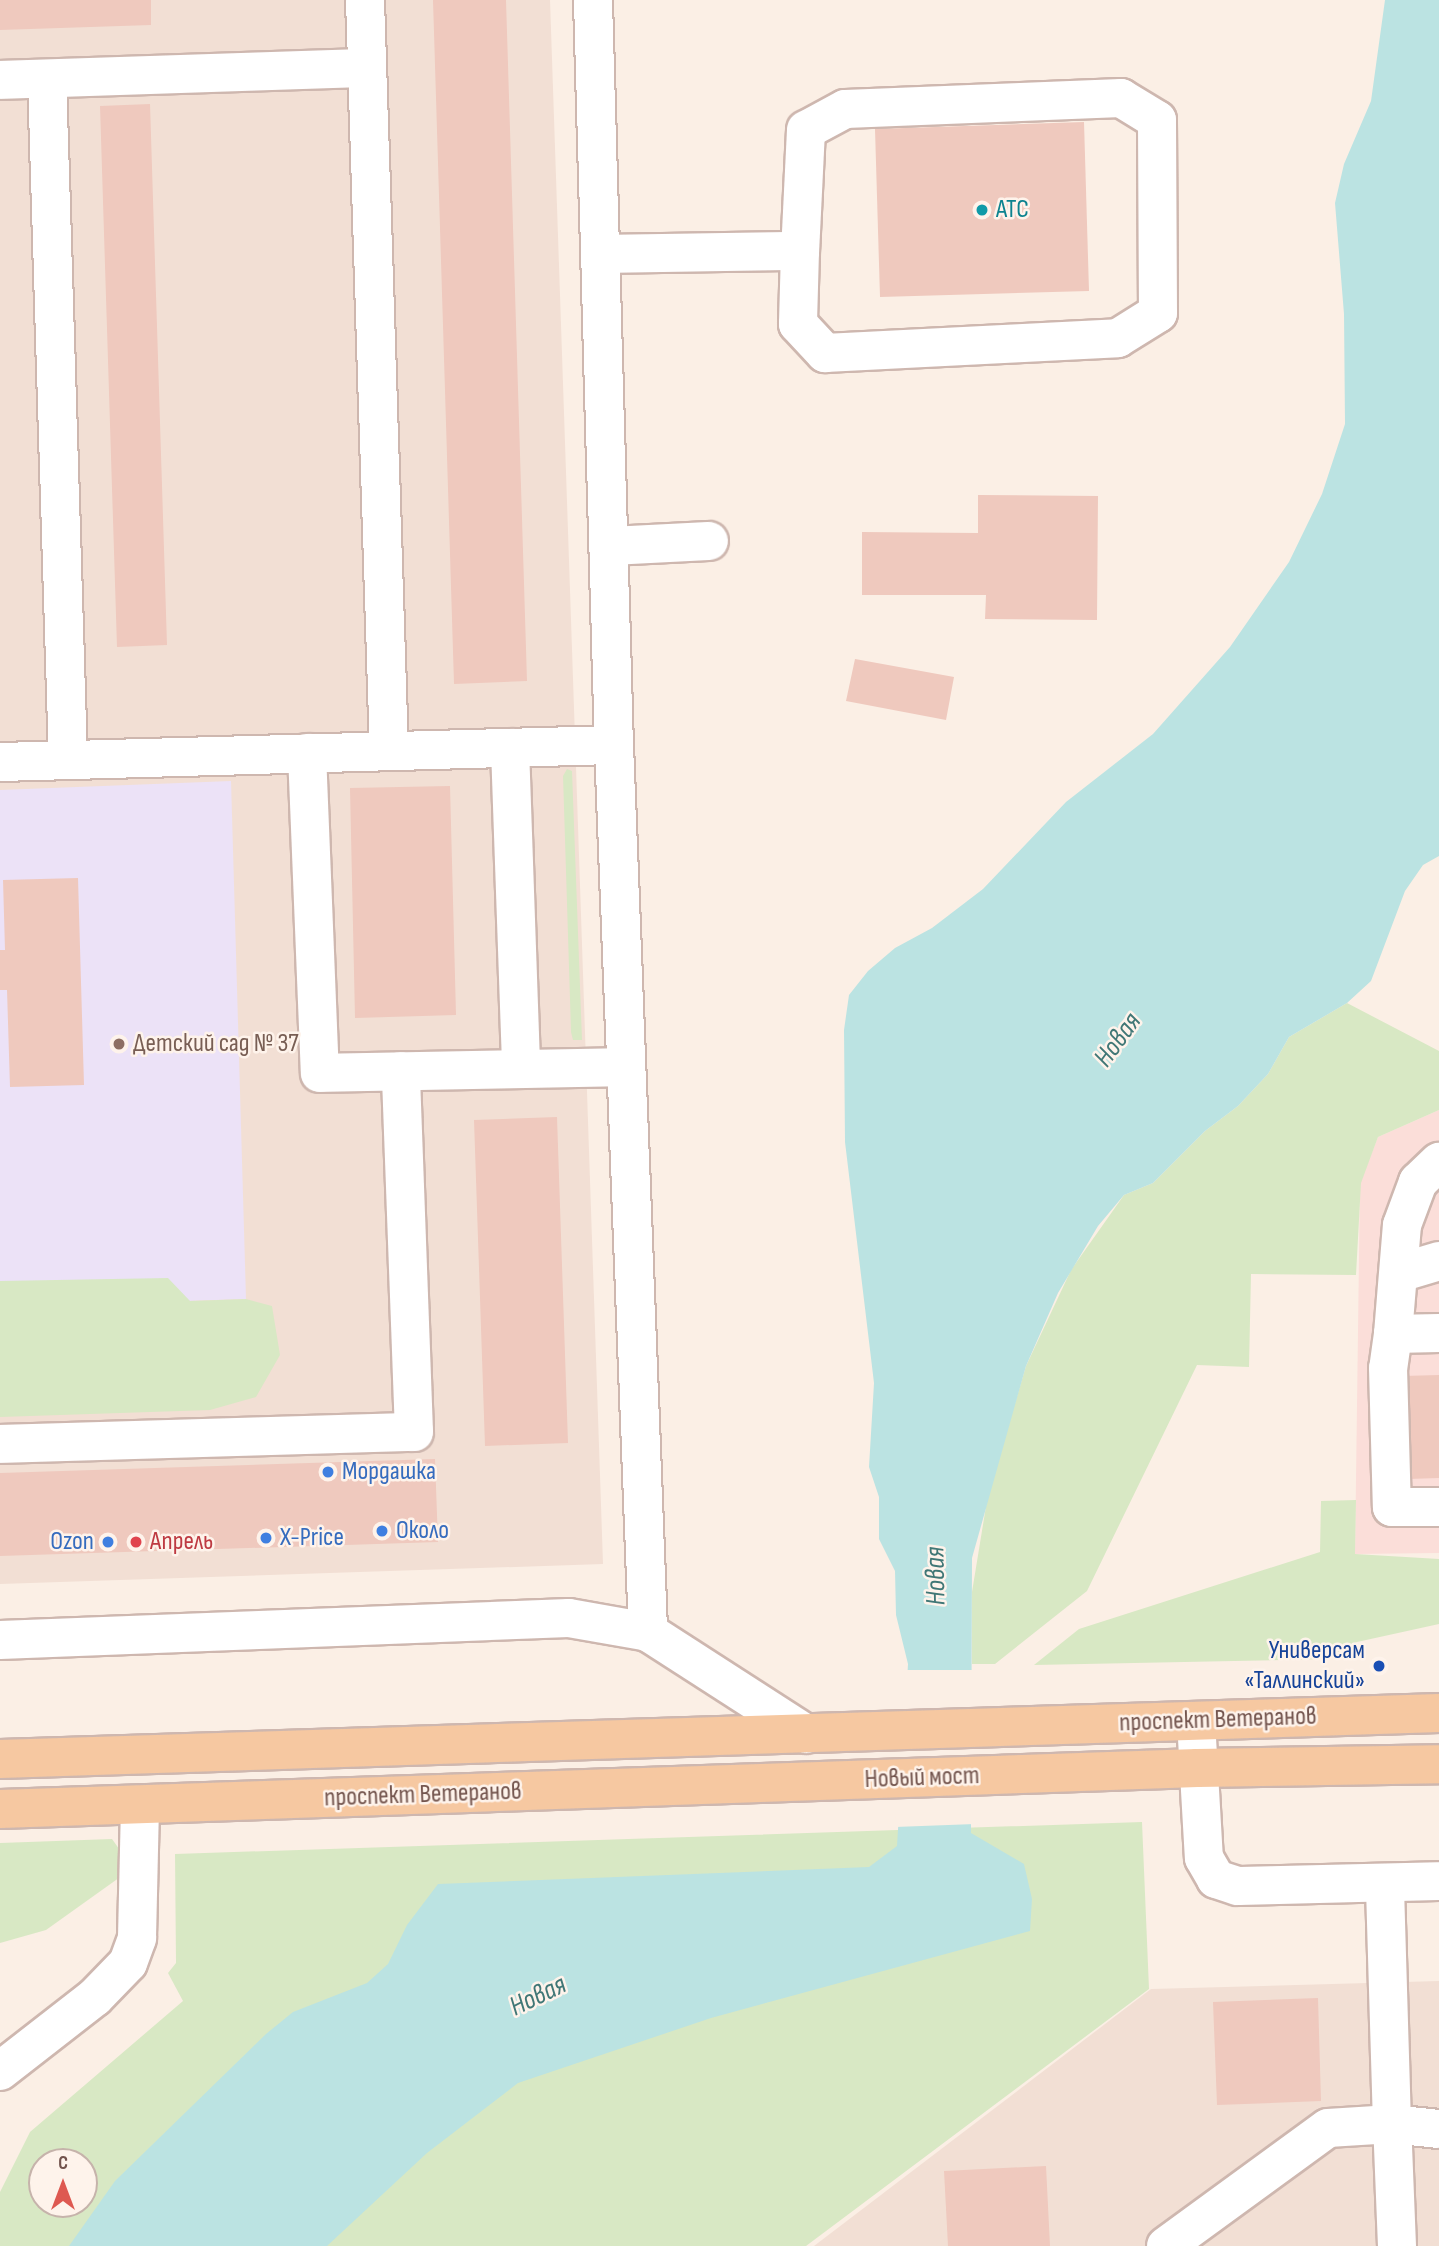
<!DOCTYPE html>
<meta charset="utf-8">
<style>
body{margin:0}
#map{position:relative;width:1439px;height:2246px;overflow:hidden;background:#fbefe5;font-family:"Sofia Sans Condensed",sans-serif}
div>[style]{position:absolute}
.residential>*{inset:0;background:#f2dfd4}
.commercial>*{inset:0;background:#fbded9}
.education>*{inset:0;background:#ece2f7}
.green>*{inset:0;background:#d8e8c4}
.water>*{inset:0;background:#bbe3e2}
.pier>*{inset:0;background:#fbefe5}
.building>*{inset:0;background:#efc9be}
.roads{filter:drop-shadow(2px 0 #ceb7af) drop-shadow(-2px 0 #ceb7af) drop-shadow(0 2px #ceb7af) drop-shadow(0 -2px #ceb7af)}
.minor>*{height:38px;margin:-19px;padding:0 19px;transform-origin:19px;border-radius:19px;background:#fff}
.major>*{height:38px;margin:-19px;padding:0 19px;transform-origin:19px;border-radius:19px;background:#f6c8a1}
.dots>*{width:19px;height:19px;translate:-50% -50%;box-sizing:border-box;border:4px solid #fef3eb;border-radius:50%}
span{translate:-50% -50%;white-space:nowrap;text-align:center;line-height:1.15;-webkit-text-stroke:5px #fef3eb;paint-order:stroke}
.culture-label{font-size:26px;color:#0d838f}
.left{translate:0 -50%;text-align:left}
.education-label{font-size:26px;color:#785e54}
.shop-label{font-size:26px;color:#366cbe}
.right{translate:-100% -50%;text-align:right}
.health-label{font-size:26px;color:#be3a42}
.transit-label{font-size:26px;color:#164399}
.street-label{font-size:26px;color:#72534c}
.water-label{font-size:28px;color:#407776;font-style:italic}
.north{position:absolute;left:28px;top:2148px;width:70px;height:70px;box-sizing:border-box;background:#fef3eb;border:2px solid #c6b3ab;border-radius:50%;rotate:0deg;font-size:19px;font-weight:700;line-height:28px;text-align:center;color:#72534c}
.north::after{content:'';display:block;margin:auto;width:24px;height:32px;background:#de5951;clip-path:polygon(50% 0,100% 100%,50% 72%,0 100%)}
</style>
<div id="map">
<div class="residential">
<i style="clip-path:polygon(0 0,550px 0,603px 1564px,0 1584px)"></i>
<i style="clip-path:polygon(1439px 1981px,1439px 2246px,814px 2246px,1151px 1989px)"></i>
</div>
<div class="commercial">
<i style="clip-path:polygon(1439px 1110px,1439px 1553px,1355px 1554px,1360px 1183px,1378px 1137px)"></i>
</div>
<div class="education">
<i style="clip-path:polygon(231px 781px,246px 1299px,0 1307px,0 790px)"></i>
</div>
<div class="green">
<i style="clip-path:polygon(567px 769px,572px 771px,582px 1040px,573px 1040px,571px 1032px,563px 776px)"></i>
<i style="clip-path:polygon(1347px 1003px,1439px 1051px,1439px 1110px,1378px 1137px,1361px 1183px,1356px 1275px,1251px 1274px,1249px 1367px,1197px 1365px,1087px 1591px,995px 1664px,972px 1664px,972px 1592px,988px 1494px,1026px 1366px,1071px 1270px,1124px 1195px,1153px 1183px,1205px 1131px,1238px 1106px,1268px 1074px,1289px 1037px)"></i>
<i style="clip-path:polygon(168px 1278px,190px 1301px,246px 1299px,272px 1306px,280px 1355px,256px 1397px,210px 1410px,0 1417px,0 1281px)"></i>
<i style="clip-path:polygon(1356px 1500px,1355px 1554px,1439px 1559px,1439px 1624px,1357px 1642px,1327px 1659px,1034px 1665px,1079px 1629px,1320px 1552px,1321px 1501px)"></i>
<i style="clip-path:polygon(evenodd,1142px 1822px,1149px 1989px,806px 2246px,0 2246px,0 2192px,30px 2132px,183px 2001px,168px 1973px,176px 1963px,175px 1854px,1142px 1822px,42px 2162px,84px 2162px,84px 2204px,42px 2204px,42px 2162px)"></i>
<i style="clip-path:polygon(112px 1839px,122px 1853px,123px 1875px,46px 1930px,0 1943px,0 1843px)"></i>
</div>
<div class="water">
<i style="clip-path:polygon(1385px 0,1439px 0,1439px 856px,1423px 865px,1405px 891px,1371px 981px,1347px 1003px,1289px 1037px,1268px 1074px,1238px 1106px,1205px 1131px,1153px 1183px,1124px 1195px,1098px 1226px,1058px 1293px,1026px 1366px,972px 1558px,971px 1833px,1024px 1864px,1032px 1899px,1030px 1931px,711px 2018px,518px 2083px,427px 2153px,327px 2246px,69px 2246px,115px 2181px,266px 2034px,293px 2012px,367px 1983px,388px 1964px,407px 1925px,438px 1884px,869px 1867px,897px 1846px,908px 1664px,896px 1615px,895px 1571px,879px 1539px,879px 1497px,869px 1467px,874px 1383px,845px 1142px,844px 1030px,849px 995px,868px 971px,895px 948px,932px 928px,983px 889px,1066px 802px,1153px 734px,1230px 647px,1289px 562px,1322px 494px,1345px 424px,1344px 314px,1335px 203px,1344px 164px,1371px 101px)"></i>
</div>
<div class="pier">
<i style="clip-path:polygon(905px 1670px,975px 1670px,975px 1824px,895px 1827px)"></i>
</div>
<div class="building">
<i style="clip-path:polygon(0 0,151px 0,151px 25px,0 30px)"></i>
<i style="clip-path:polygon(433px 0,506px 0,527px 681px,454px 684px)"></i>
<i style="clip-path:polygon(150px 104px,167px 645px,117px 647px,100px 106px)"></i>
<i style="clip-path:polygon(1084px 122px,1089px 291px,880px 297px,875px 129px)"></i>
<i style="clip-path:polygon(978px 495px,1098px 496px,1097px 620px,985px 619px,986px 595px,862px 595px,862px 532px,978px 533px)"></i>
<i style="clip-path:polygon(855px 659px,954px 677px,946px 720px,846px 701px)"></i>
<i style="clip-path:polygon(450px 786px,456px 1015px,355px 1018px,350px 788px)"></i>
<i style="clip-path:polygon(78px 878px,84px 1085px,10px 1087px,7px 990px,0 990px,0 950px,5px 950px,3px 880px)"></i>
<i style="clip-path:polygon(557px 1117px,568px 1443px,485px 1446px,474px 1120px)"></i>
<i style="clip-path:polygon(1439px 1375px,1439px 1478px,1408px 1479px,1403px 1376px)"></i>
<i style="clip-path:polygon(435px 1459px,438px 1542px,0 1556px,0 1473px)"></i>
<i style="clip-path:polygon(1318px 1998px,1321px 2101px,1217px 2105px,1213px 2002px)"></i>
<i style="clip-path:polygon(1046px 2166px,1050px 2246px,948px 2246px,944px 2171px)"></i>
</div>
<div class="roads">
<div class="minor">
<i style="left:365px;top:0;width:751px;rotate:88.17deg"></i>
<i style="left:593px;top:0;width:745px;rotate:88.39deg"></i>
<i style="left:614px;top:745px;width:888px;rotate:87.8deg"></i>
<i style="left:47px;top:79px;width:681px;rotate:88.23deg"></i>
<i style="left:0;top:80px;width:367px;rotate:-1.9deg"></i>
<i style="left:603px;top:254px;width:197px;rotate:-0.9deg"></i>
<i style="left:800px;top:251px;width:73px;rotate:91.6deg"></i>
<i style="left:798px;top:324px;width:40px;rotate:47deg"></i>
<i style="left:825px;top:353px;width:293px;rotate:-2.9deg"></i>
<i style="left:1118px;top:338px;width:47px;rotate:-32deg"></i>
<i style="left:1158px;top:313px;width:193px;rotate:-90.3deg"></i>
<i style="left:1157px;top:120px;width:42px;rotate:-148.6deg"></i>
<i style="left:1121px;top:98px;width:276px;rotate:177.7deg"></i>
<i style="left:845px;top:109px;width:44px;rotate:151.7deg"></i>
<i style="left:806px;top:130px;width:121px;rotate:92.8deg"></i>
<i style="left:610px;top:546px;width:99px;rotate:-2.9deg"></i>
<i style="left:510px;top:748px;width:321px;rotate:88deg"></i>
<i style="left:307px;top:753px;width:320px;rotate:87.7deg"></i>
<i style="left:320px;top:1073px;width:305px;rotate:-1.1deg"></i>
<i style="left:0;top:762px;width:614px;rotate:-1.59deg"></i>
<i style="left:1399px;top:1273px;width:42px;rotate:-16.7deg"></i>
<i style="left:1439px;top:1333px;width:46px;rotate:178.8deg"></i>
<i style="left:1393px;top:1334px;width:34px;rotate:98deg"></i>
<i style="left:1388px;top:1368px;width:139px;rotate:88.4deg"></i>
<i style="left:1392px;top:1507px;width:47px"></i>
<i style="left:1393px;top:1334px;width:109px;rotate:-85.3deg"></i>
<i style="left:1402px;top:1225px;width:46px;rotate:-69.6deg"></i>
<i style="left:1418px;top:1182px;width:29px;rotate:-44deg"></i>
<i style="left:0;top:1444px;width:414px;rotate:-1.7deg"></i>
<i style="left:414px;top:1432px;width:361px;rotate:-92.1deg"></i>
<i style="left:0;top:1640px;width:569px;rotate:-2.21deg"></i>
<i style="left:569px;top:1618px;width:80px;rotate:10deg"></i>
<i style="left:648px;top:1632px;width:188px;rotate:32.8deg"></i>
<i style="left:1196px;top:1721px;width:137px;rotate:86.7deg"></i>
<i style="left:1204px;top:1858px;width:24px;rotate:60deg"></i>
<i style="left:1216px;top:1879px;width:23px;rotate:18deg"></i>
<i style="left:1238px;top:1886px;width:201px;rotate:-1.4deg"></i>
<i style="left:0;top:2071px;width:120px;rotate:-37.9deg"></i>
<i style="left:95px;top:1997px;width:47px;rotate:-45.9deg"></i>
<i style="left:128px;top:1963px;width:27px;rotate:-70deg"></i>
<i style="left:137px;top:1938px;width:133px;rotate:-88.7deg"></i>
<i style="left:1166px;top:2246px;width:200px;rotate:-36.1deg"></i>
<i style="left:1328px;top:2128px;width:64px;rotate:-3.6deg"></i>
<i style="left:1392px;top:2124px;width:241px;rotate:-91.7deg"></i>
<i style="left:1397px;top:2246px;width:122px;rotate:-92.3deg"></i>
<i style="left:1392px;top:2124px;width:47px;rotate:6.1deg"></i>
</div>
<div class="major">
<i style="left:0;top:1759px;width:1440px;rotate:-1.83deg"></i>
<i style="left:0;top:1809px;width:1198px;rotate:-1.96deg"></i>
<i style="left:1197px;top:1768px;width:242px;rotate:-0.9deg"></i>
</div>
</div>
<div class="dots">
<i style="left:982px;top:210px;background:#0f9aa8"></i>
<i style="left:119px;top:1044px;background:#8d6e63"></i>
<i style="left:328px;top:1472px;background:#3f7fe0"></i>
<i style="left:382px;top:1531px;background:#3f7fe0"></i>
<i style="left:266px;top:1538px;background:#3f7fe0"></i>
<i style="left:108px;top:1542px;background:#3f7fe0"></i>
<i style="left:136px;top:1542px;background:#e0444e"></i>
<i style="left:1379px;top:1666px;background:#1a4fb4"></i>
</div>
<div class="culture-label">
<span class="left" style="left:996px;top:210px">АТС</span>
</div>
<div class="education-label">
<span class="left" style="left:133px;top:1044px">Детский сад № 37</span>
</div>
<div class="shop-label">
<span class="left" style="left:342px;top:1472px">Мордашка</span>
<span class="left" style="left:396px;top:1531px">Около</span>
<span class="left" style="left:280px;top:1538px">X-Price</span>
<span class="right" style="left:94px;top:1542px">Ozon</span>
</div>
<div class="health-label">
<span class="left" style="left:150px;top:1542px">Апрель</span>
</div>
<div class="transit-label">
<span class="right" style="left:1365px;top:1666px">Универсам<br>«Таллинский»</span>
</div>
<div class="street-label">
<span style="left:1218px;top:1720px;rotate:-2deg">проспект Ветеранов</span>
<span style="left:922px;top:1778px;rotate:-2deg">Новый мост</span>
<span style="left:423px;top:1795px;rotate:-2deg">проспект Ветеранов</span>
</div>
<div class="water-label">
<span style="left:1118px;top:1040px;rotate:-54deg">Новая</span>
<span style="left:936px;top:1576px;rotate:-91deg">Новая</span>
<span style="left:538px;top:1996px;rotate:-26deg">Новая</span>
</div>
<div class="north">С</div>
</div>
